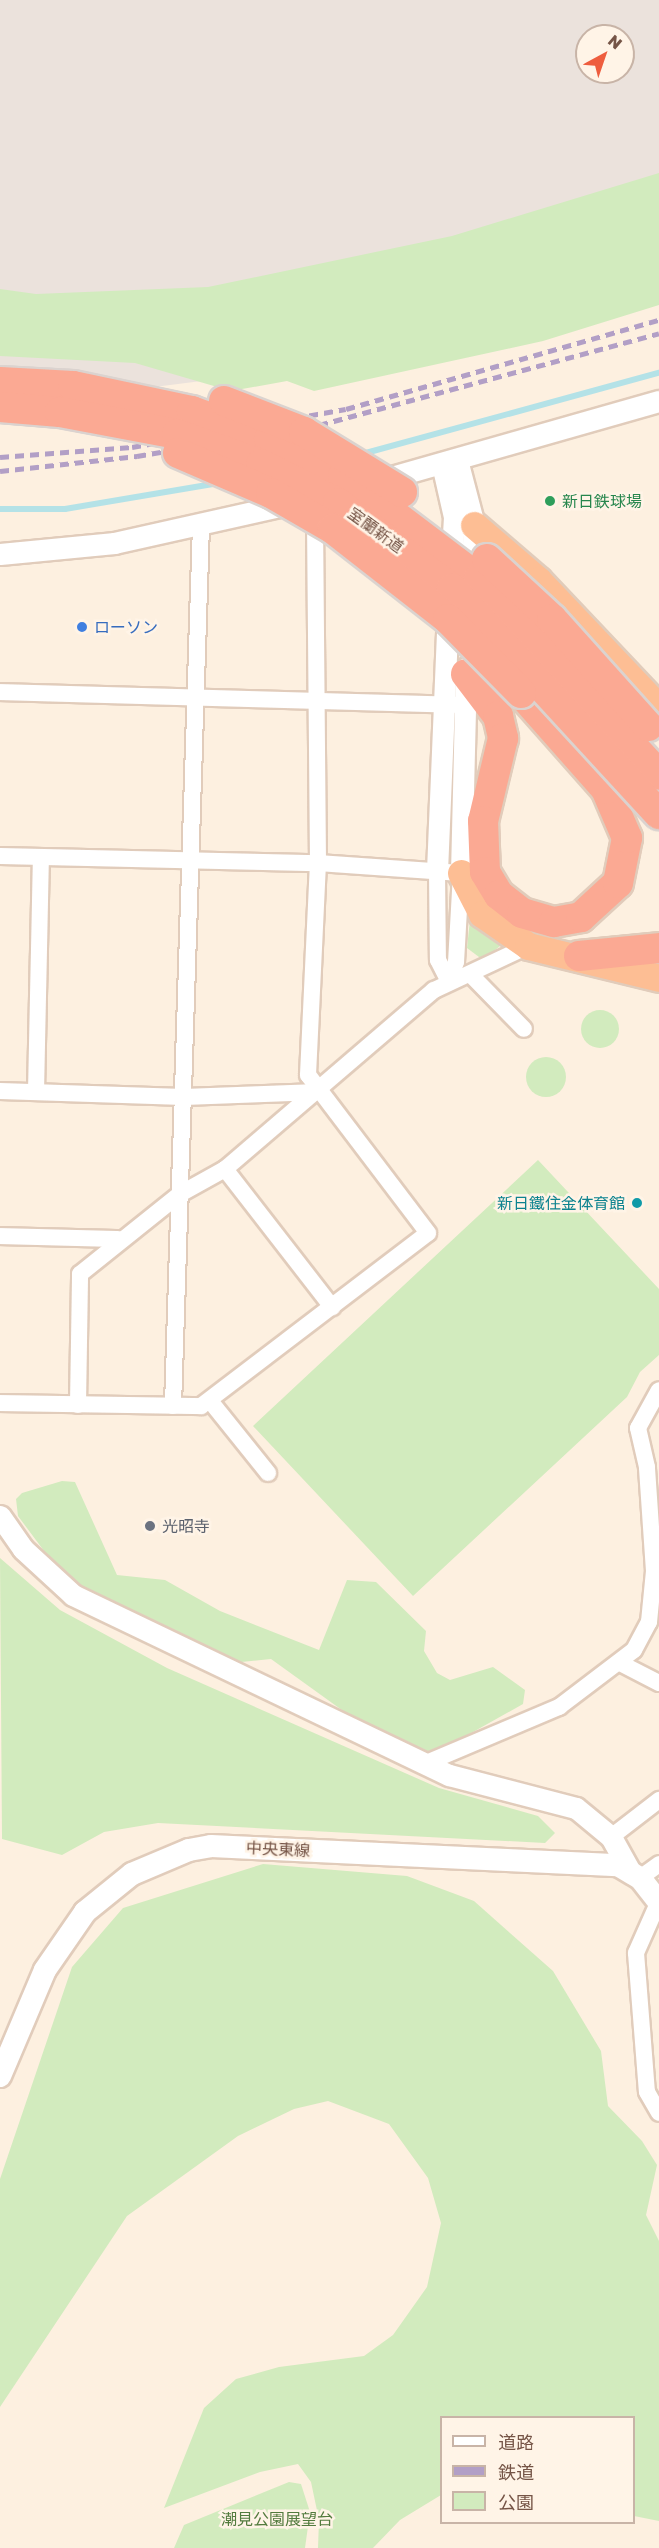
<!DOCTYPE html>
<meta charset="utf-8">
<style>
body{margin:0}
#map{position:relative;width:659px;height:2548px;overflow:hidden;background:#fdf0e0;font-family:"Golos Text","Noto Sans JP",sans-serif}
div>[style]{position:absolute}
.industrial>*{inset:0;background:#ebe2dc}
.green>*{inset:0;background:#d2ebbe}
.round{border-radius:50%}
.stream>*{height:6px;margin:-3px;padding:0 3px;transform-origin:3px;border-radius:3px;background:#b4e2e7}
.roads{filter:drop-shadow(2px 0 #e1ccbb) drop-shadow(-2px 0 #e1ccbb) drop-shadow(0 2px #e1ccbb) drop-shadow(0 -2px #e1ccbb)}
.minor>*{height:16px;margin:-8px;padding:0 8px;transform-origin:8px;border-radius:8px;background:#fff}
.tertiary>*{height:21px;margin:-10.5px;padding:0 10.5px;transform-origin:10.5px;border-radius:10.5px;background:#fff}
.secondary>*{height:22px;margin:-11px;padding:0 11px;transform-origin:11px;border-radius:11px;background:#fff}
.trunk>*{height:27px;margin:-13.5px;padding:0 13.5px;transform-origin:13.5px;border-radius:13.5px;background:#fdbe94}
.motorway>*{height:30px;margin:-15px;padding:0 15px;transform-origin:15px;border-radius:15px;background:#fba993}
.rail>*{height:4.5px;margin-top:-2.25px;transform-origin:0;background:repeating-linear-gradient(90deg,#b29fc6 0 9px,transparent 0 15px)}
.bridges{filter:drop-shadow(2px 0 #dbd3cf) drop-shadow(-2px 0 #dbd3cf) drop-shadow(0 2px #dbd3cf) drop-shadow(0 -2px #dbd3cf)}
.motorway-bridge>*{height:30px;margin:-15px;padding:0 15px;transform-origin:15px;border-radius:15px;background:#fba993}
.dots>*{width:16px;height:16px;translate:-50% -50%;box-sizing:border-box;border:3px solid #fff4e7;border-radius:50%}
span{translate:-50% -50%;white-space:nowrap;text-align:center;line-height:1.15;-webkit-text-stroke:5px #fff4e7;paint-order:stroke}
.leisure-label{font-size:16px;color:#27864d}
.left{translate:0 -50%;text-align:left}
.street-label{font-size:16px;color:#755446}
.shop-label{font-size:16px;color:#366cbe}
.culture-label{font-size:16px;color:#0d838f}
.right{translate:-100% -50%;text-align:right}
.worship-label{font-size:16px;color:#5b616d}
.park-label{font-size:16px;color:#537b3e}
.legend{position:absolute;left:440px;top:2416px;width:195px;height:108px;box-sizing:border-box;background:#fff4e7;border:2px solid #c8b4a7;margin:0;padding:8px 10px;list-style:none;font-size:18px;color:#755446}
.legend li{display:flex;align-items:center;gap:12px;height:30px}
.legend b{width:30px;border:2px solid #c8b4a7}
.north{position:absolute;left:575px;top:24px;width:60px;height:60px;box-sizing:border-box;background:#fff4e7;border:2px solid #c8b4a7;border-radius:50%;rotate:40deg;font-size:16px;font-weight:700;line-height:24px;text-align:center;color:#755446}
.north::after{content:'';display:block;margin:auto;width:21px;height:27px;background:#ee5d3e;clip-path:polygon(50% 0,100% 100%,50% 72%,0 100%)}
</style>
<div id="map">
<div class="industrial">
<i style="clip-path:polygon(evenodd,0 0,659px 0,659px 283px,241px 376px,99px 394px,0 379px,0 0,587px 36px,623px 36px,623px 72px,587px 72px,587px 36px)"></i>
</div>
<div class="green">
<i style="clip-path:polygon(659px 173px,659px 305px,543px 341px,314px 391px,287px 381px,231px 391px,135px 363px,0 356px,0 289px,36px 294px,208px 287px,452px 236px)"></i>
<i style="clip-path:polygon(470px 920px,500px 946px,483px 960px,467px 948px)"></i>
<i class="round" style="left:581px;top:1010px;width:38px;height:38px"></i>
<i class="round" style="left:526px;top:1057px;width:40px;height:40px"></i>
<i style="clip-path:polygon(538px 1160px,659px 1289px,659px 1355px,640px 1372px,627px 1397px,413px 1596px,253px 1426px)"></i>
<i style="clip-path:polygon(62px 1481px,75px 1482px,117px 1575px,165px 1580px,220px 1611px,319px 1650px,347px 1580px,376px 1582px,426px 1631px,424px 1651px,437px 1673px,450px 1680px,493px 1667px,525px 1690px,523px 1704px,441px 1750px,421px 1752px,371px 1731px,271px 1659px,241px 1662px,117px 1610px,59px 1571px,18px 1516px,16px 1499px,22px 1493px)"></i>
<i style="clip-path:polygon(0 1558px,60px 1610px,167px 1668px,439px 1788px,538px 1816px,555px 1833px,545px 1843px,158px 1823px,104px 1832px,62px 1855px,2px 1839px)"></i>
<i style="clip-path:polygon(263px 1864px,407px 1876px,474px 1901px,553px 1971px,601px 2051px,608px 2106px,642px 2141px,657px 2165px,646px 2215px,659px 2241px,659px 2521px,634px 2516px,634px 2418px,442px 2418px,441px 2495px,400px 2520px,373px 2548px,318px 2548px,319px 2520px,311px 2482px,298px 2464px,260px 2472px,164px 2508px,204px 2408px,236px 2379px,279px 2367px,364px 2356px,393px 2335px,427px 2287px,441px 2223px,428px 2178px,389px 2124px,328px 2101px,294px 2109px,238px 2136px,127px 2216px,0 2407px,0 2179px,72px 1967px,123px 1908px)"></i>
<i style="clip-path:polygon(289px 2482px,301px 2484px,310px 2512px,305px 2548px,174px 2548px,184px 2525px)"></i>
</div>
<div class="stream">
<i style="left:362px;top:454px;width:308px;rotate:-15.3deg"></i>
<i style="left:0;top:509px;width:65px"></i>
<i style="left:65px;top:509px;width:156px;rotate:-9.6deg"></i>
</div>
<div class="roads">
<div class="minor">
<i style="left:0;top:692px;width:455px;rotate:1.6deg"></i>
<i style="left:0;top:856px;width:318px;rotate:1.3deg"></i>
<i style="left:318px;top:863px;width:143px;rotate:4deg"></i>
<i style="left:461px;top:873px;width:89px;rotate:93.2deg"></i>
<i style="left:456px;top:962px;width:21px;rotate:109deg"></i>
<i style="left:437px;top:871px;width:89px;rotate:89.4deg"></i>
<i style="left:438px;top:960px;width:25px;rotate:63deg"></i>
<i style="left:472px;top:976px;width:74px;rotate:45.5deg"></i>
<i style="left:0;top:1091px;width:184px;rotate:1.9deg"></i>
<i style="left:184px;top:1097px;width:134px;rotate:-2.1deg"></i>
<i style="left:36px;top:1092px;width:235px;rotate:-88.8deg"></i>
<i style="left:225px;top:1169px;width:175px;rotate:52.2deg"></i>
<i style="left:0;top:1236px;width:118px;rotate:1.5deg"></i>
<i style="left:211px;top:1402px;width:91px;rotate:51.2deg"></i>
<i style="left:0;top:1403px;width:201px;rotate:0.9deg"></i>
<i style="left:201px;top:1406px;width:285px;rotate:-37.3deg"></i>
<i style="left:428px;top:1233px;width:198px;rotate:-127.2deg"></i>
<i style="left:308px;top:1075px;width:212px;rotate:-87.3deg"></i>
<i style="left:318px;top:863px;width:346px;rotate:-90.5deg"></i>
<i style="left:78px;top:1405px;width:131px;rotate:-89.1deg"></i>
<i style="left:80px;top:1274px;width:128px;rotate:-38.7deg"></i>
<i style="left:180px;top:1194px;width:51px;rotate:-29.1deg"></i>
<i style="left:225px;top:1169px;width:275px;rotate:-40.6deg"></i>
<i style="left:434px;top:990px;width:104px;rotate:-25.1deg"></i>
<i style="left:173px;top:1406px;width:879px;rotate:-88.18deg"></i>
<i style="left:620px;top:1663px;width:44px;rotate:27.1deg"></i>
<i style="left:424px;top:1764px;width:147px;rotate:-22.9deg"></i>
<i style="left:559px;top:1707px;width:94px;rotate:-37.2deg"></i>
<i style="left:634px;top:1650px;width:32px;rotate:-62deg"></i>
<i style="left:649px;top:1622px;width:51px;rotate:-84.4deg"></i>
<i style="left:654px;top:1571px;width:104px;rotate:-93.9deg"></i>
<i style="left:647px;top:1467px;width:40px;rotate:-103deg"></i>
<i style="left:638px;top:1428px;width:43px;rotate:-61.1deg"></i>
<i style="left:611px;top:1837px;width:61px;rotate:-37.6deg"></i>
<i style="left:640px;top:1878px;width:24px;rotate:-36deg"></i>
<i style="left:659px;top:1901px;width:57px;rotate:113.9deg"></i>
<i style="left:636px;top:1953px;width:139px;rotate:85.5deg"></i>
<i style="left:647px;top:2092px;width:24px;rotate:60deg"></i>
</div>
<div class="tertiary">
<i style="left:457px;top:460px;width:67px;rotate:75.3deg"></i>
<i style="left:474px;top:525px;width:58px;rotate:93deg"></i>
<i style="left:442px;top:464px;width:54px;rotate:77.2deg"></i>
<i style="left:454px;top:517px;width:51px;rotate:93.4deg"></i>
<i style="left:374px;top:482px;width:296px;rotate:-15.9deg"></i>
<i style="left:0;top:554px;width:115px;rotate:-5.5deg"></i>
<i style="left:114px;top:543px;width:188px;rotate:-12.6deg"></i>
<i style="left:437px;top:871px;width:260px;rotate:-87.6deg"></i>
<i style="left:461px;top:873px;width:205px;rotate:-88.6deg"></i>
<i style="left:0;top:1516px;width:40px;rotate:55.1deg"></i>
<i style="left:23px;top:1549px;width:68px;rotate:42.6deg"></i>
<i style="left:73px;top:1595px;width:417px;rotate:25.6deg"></i>
<i style="left:449px;top:1775px;width:131px;rotate:14.6deg"></i>
<i style="left:576px;top:1808px;width:45px;rotate:39.6deg"></i>
<i style="left:611px;top:1837px;width:37px;rotate:61deg"></i>
</div>
<div class="secondary">
<i style="left:0;top:2076px;width:115px;rotate:-67deg"></i>
<i style="left:45px;top:1970px;width:70px;rotate:-55.4deg"></i>
<i style="left:85px;top:1912px;width:60px;rotate:-39deg"></i>
<i style="left:132px;top:1874px;width:62px;rotate:-22.8deg"></i>
<i style="left:189px;top:1850px;width:22px;rotate:-10deg"></i>
<i style="left:211px;top:1846px;width:407px;rotate:2.7deg"></i>
<i style="left:618px;top:1865px;width:26px;rotate:31deg"></i>
<i style="left:640px;top:1878px;width:31px;rotate:52deg"></i>
</div>
<div class="trunk">
<i style="left:474px;top:525px;width:84px;rotate:40.7deg"></i>
<i style="left:538px;top:580px;width:176px;rotate:46.6deg"></i>
<i style="left:461px;top:873px;width:46px;rotate:62.9deg"></i>
<i style="left:482px;top:914px;width:56px;rotate:34.8deg"></i>
<i style="left:528px;top:946px;width:135px;rotate:13.7deg"></i>
</div>
<div class="motorway">
<i style="left:466px;top:674px;width:53px;rotate:52.7deg"></i>
<i style="left:498px;top:716px;width:23px;rotate:77deg"></i>
<i style="left:503px;top:738px;width:85px;rotate:103.5deg"></i>
<i style="left:483px;top:821px;width:51px;rotate:87.8deg"></i>
<i style="left:485px;top:872px;width:27px;rotate:59deg"></i>
<i style="left:499px;top:895px;width:29px;rotate:38deg"></i>
<i style="left:522px;top:913px;width:33px;rotate:16deg"></i>
<i style="left:554px;top:922px;width:27px;rotate:-10deg"></i>
<i style="left:581px;top:917px;width:50px;rotate:-42.6deg"></i>
<i style="left:618px;top:883px;width:46px;rotate:-78.7deg"></i>
<i style="left:627px;top:838px;width:53px;rotate:-113.2deg"></i>
<i style="left:606px;top:789px;width:128px;rotate:-131.5deg"></i>
<i style="left:579px;top:956px;width:80px;rotate:-5.7deg"></i>
</div>
</div>
<div class="rail">
<i style="left:0;top:457px;width:132px;rotate:-4.3deg"></i>
<i style="left:132px;top:447px;width:217px;rotate:-10.1deg"></i>
<i style="left:346px;top:409px;width:325px;rotate:-15.9deg"></i>
<i style="left:0;top:471px;width:138px;rotate:-6.2deg"></i>
<i style="left:137px;top:456px;width:185px;rotate:-9.7deg"></i>
<i style="left:319px;top:425px;width:352px;rotate:-15.1deg"></i>
</div>
<div class="bridges">
<div class="motorway-bridge">
<i style="left:0;top:382px;width:73px;rotate:3.1deg"></i>
<i style="left:73px;top:386px;width:122px;rotate:11.9deg"></i>
<i style="left:192px;top:411px;width:82px;rotate:20deg"></i>
<i style="left:269px;top:439px;width:83px;rotate:26.6deg"></i>
<i style="left:343px;top:476px;width:171px;rotate:37.1deg"></i>
<i style="left:479px;top:579px;width:266px;rotate:47.4deg"></i>
<i style="left:224px;top:401px;width:86px;rotate:21.2deg"></i>
<i style="left:304px;top:432px;width:115px;rotate:31.5deg"></i>
<i style="left:0;top:407px;width:60px;rotate:4.8deg"></i>
<i style="left:60px;top:412px;width:119px;rotate:10.6deg"></i>
<i style="left:177px;top:434px;width:89px;rotate:19.7deg"></i>
<i style="left:261px;top:464px;width:86px;rotate:26.9deg"></i>
<i style="left:338px;top:503px;width:143px;rotate:37deg"></i>
<i style="left:452px;top:589px;width:306px;rotate:47.4deg"></i>
<i style="left:178px;top:453px;width:101px;rotate:23.3deg"></i>
<i style="left:271px;top:493px;width:72px;rotate:30.1deg"></i>
<i style="left:333px;top:529px;width:146px;rotate:38deg"></i>
<i style="left:448px;top:619px;width:104px;rotate:45.4deg"></i>
<i style="left:487px;top:559px;width:88px;rotate:42.7deg"></i>
<i style="left:552px;top:619px;width:144px;rotate:48.1deg"></i>
</div>
</div>
<div class="dots">
<i style="left:550px;top:501px;background:#2e9e5b"></i>
<i style="left:82px;top:627px;background:#3f7fe0"></i>
<i style="left:637px;top:1203px;background:#0f9aa8"></i>
<i style="left:150px;top:1526px;background:#6b7280"></i>
</div>
<div class="leisure-label">
<span class="left" style="left:562px;top:501px">新日鉄球場</span>
</div>
<div class="street-label">
<span style="left:376px;top:530px;rotate:36deg">室蘭新道</span>
<span style="left:278px;top:1849px;rotate:3deg">中央東線</span>
</div>
<div class="shop-label">
<span class="left" style="left:94px;top:627px">ローソン</span>
</div>
<div class="culture-label">
<span class="right" style="left:625px;top:1203px">新日鐵住金体育館</span>
</div>
<div class="worship-label">
<span class="left" style="left:162px;top:1526px">光昭寺</span>
</div>
<div class="park-label">
<span style="left:277px;top:2519px">潮見公園展望台</span>
</div>
<ul class="legend">
<li><b style="height:8px;background:#fff"></b>道路</li>
<li><b style="height:8px;background:#b29fc6"></b>鉄道</li>
<li><b style="height:16px;background:#d2ebbe"></b>公園</li>
</ul>
<div class="north">N</div>
</div>
